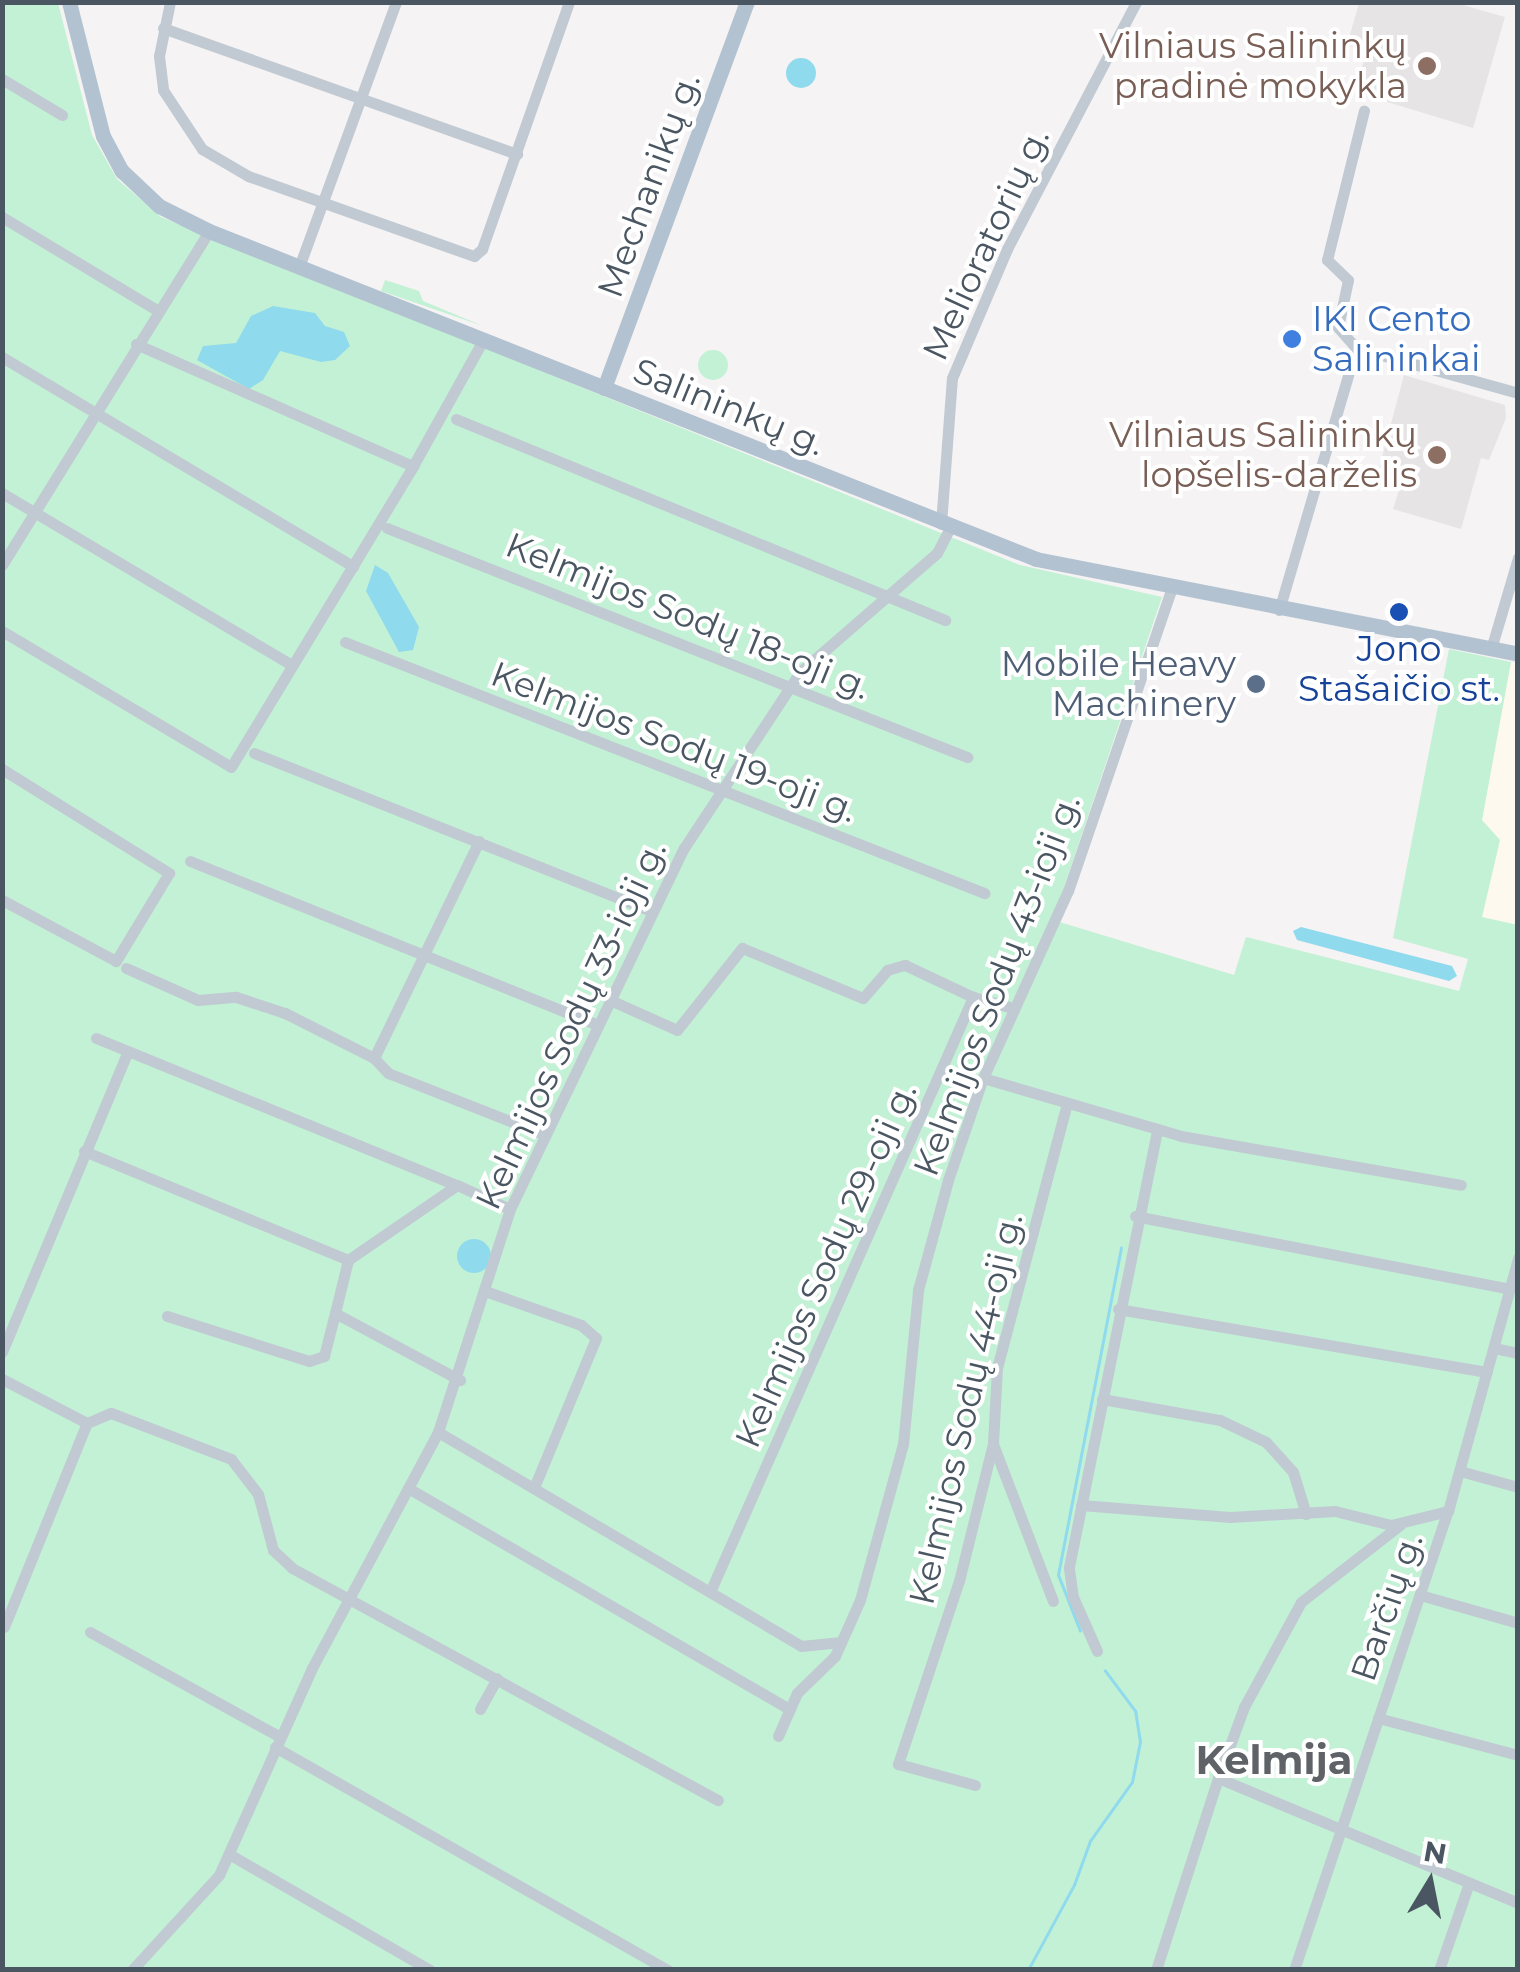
<!DOCTYPE html>
<meta charset="utf-8">
<style>
body{margin:0}
#map{position:relative;width:1520px;height:1972px;overflow:hidden;background:#f5f3f3;font-family:Montserrat,sans-serif}
div>[style]{position:absolute}
.commercial>*{inset:0;background:#fdf9ef}
.education>*{inset:0;background:#e6e4e5}
.green>*{inset:0;background:#c3f1d5}
.round{border-radius:50%}
.water>*{inset:0;background:#90daee}
.stream>*{height:2.5px;margin:-1.25px;padding:0 1.25px;transform-origin:1.25px;border-radius:1.25px;background:#90daee}
.minor>*{height:11px;margin:-5.5px;padding:0 5.5px;transform-origin:5.5px;border-radius:5.5px;background:#c1cad2}
.major>*{height:15px;margin:-7.5px;padding:0 7.5px;transform-origin:7.5px;border-radius:7.5px;background:#b3c2d1}
.dots>*{width:28px;height:28px;translate:-50% -50%;box-sizing:border-box;border:5px solid #fff;border-radius:50%}
span{translate:-50% -50%;white-space:nowrap;text-align:center;line-height:1.15;-webkit-text-stroke:8px #fff;paint-order:stroke}
.education-label{font-size:35px;color:#785e54}
.right{translate:-100% -50%;text-align:right}
.street-label{font-size:35px;color:#4a5661}
.shop-label{font-size:35px;color:#366cbe}
.left{translate:0 -50%;text-align:left}
.transit-label{font-size:35px;color:#164399}
.service-label{font-size:35px;color:#4e5e75}
.quarter-label{font-size:40px;color:#5f6368;font-weight:700}
.frame{position:absolute;inset:0;border:5px solid #4a5661;pointer-events:none}
.north{position:absolute;left:1380px;top:1832px;width:100px;height:100px;-webkit-text-stroke:8px #fff;paint-order:stroke;rotate:10deg;font-size:28px;font-weight:700;line-height:40px;text-align:center;color:#4a5661}
.north::after{content:'';display:block;margin:auto;width:35px;height:45px;background:#4a5661;clip-path:polygon(50% 0,100% 100%,50% 72%,0 100%)}
</style>
<div id="map">
<div class="commercial">
<i style="clip-path:polygon(1511px 662px,1517px 664px,1517px 925px,1482px 918px,1500px 840px,1482px 821px)"></i>
</div>
<div class="education">
<i style="clip-path:polygon(1359px 3px,1456px 3px,1505px 17px,1473px 128px,1364px 95px,1359px 81px,1366px 51px,1347px 45px)"></i>
<i style="clip-path:polygon(1404px 375px,1505px 405px,1506px 418px,1489px 460px,1481px 458px,1461px 529px,1393px 509px,1400px 487px,1376px 480px)"></i>
</div>
<div class="green">
<i style="clip-path:polygon(3px 3px,58px 3px,92px 135px,117px 179px,161px 217px,1020px 565px,1162px 597px,1053px 920px,1234px 975px,1246px 937px,1459px 991px,1468px 959px,1393px 938px,1449px 649px,1511px 662px,1482px 820px,1500px 840px,1482px 917px,1518px 925px,1517px 1969px,3px 1970px)"></i>
<i style="clip-path:polygon(385px 280px,419px 291px,423px 301px,483px 326px,381px 291px)"></i>
<i class="round" style="left:698px;top:350px;width:30px;height:30px"></i>
</div>
<div class="water">
<i class="round" style="left:786px;top:58px;width:30px;height:30px"></i>
<i style="clip-path:polygon(273px 306px,315px 313px,325px 326px,344px 332px,350px 346px,335px 360px,321px 362px,280px 351px,263px 380px,249px 389px,197px 360px,203px 346px,236px 343px,251px 316px)"></i>
<i style="clip-path:polygon(375px 565px,388px 573px,419px 627px,413px 650px,399px 652px,366px 591px)"></i>
<i style="clip-path:polygon(1301px 927px,1452px 966px,1457px 976px,1449px 981px,1297px 940px,1293px 931px)"></i>
<i class="round" style="left:457px;top:1239px;width:34px;height:34px"></i>
</div>
<div class="stream">
<i style="left:1080px;top:1631px;width:60px;rotate:-111.4deg"></i>
<i style="left:1058px;top:1575px;width:333px;rotate:-79.1deg"></i>
<i style="left:1028px;top:1970px;width:97px;rotate:-61.6deg"></i>
<i style="left:1074px;top:1885px;width:47px;rotate:-70deg"></i>
<i style="left:1090px;top:1841px;width:72px;rotate:-54.6deg"></i>
<i style="left:1132px;top:1782px;width:41px;rotate:-78.7deg"></i>
<i style="left:1140px;top:1742px;width:31px;rotate:-99deg"></i>
<i style="left:1135px;top:1711px;width:50px;rotate:-126.9deg"></i>
</div>
<div class="minor">
<i style="left:170px;top:2px;width:55px;rotate:101.5deg"></i>
<i style="left:159px;top:56px;width:34px;rotate:83deg"></i>
<i style="left:163px;top:90px;width:71px;rotate:56.5deg"></i>
<i style="left:202px;top:149px;width:53px;rotate:30.4deg"></i>
<i style="left:248px;top:176px;width:240px;rotate:19.5deg"></i>
<i style="left:474px;top:256px;width:11px;rotate:-41deg"></i>
<i style="left:482px;top:249px;width:262px;rotate:-70.6deg"></i>
<i style="left:163px;top:28px;width:376px;rotate:19.6deg"></i>
<i style="left:2px;top:79px;width:70px;rotate:31deg"></i>
<i style="left:2px;top:217px;width:181px;rotate:31deg"></i>
<i style="left:299px;top:267px;width:282px;rotate:-69.9deg"></i>
<i style="left:136px;top:344px;width:303px;rotate:23.8deg"></i>
<i style="left:413px;top:466px;width:144px;rotate:-60.9deg"></i>
<i style="left:1356px;top:348px;width:168px;rotate:15.5deg"></i>
<i style="left:2px;top:357px;width:409px;rotate:30.8deg"></i>
<i style="left:456px;top:419px;width:529px;rotate:22.34deg"></i>
<i style="left:2px;top:493px;width:337px;rotate:30.7deg"></i>
<i style="left:941px;top:524px;width:146px;rotate:-85.7deg"></i>
<i style="left:952px;top:378px;width:140px;rotate:-66.9deg"></i>
<i style="left:1007px;top:249px;width:279px;rotate:-62.4deg"></i>
<i style="left:387px;top:528px;width:624px;rotate:21.55deg"></i>
<i style="left:2px;top:565px;width:393px;rotate:-58.2deg"></i>
<i style="left:1279px;top:610px;width:273px;rotate:-73.6deg"></i>
<i style="left:1356px;top:348px;width:28px;rotate:-131deg"></i>
<i style="left:1338px;top:327px;width:48px;rotate:-78deg"></i>
<i style="left:1348px;top:280px;width:29px;rotate:-136deg"></i>
<i style="left:1327px;top:260px;width:154px;rotate:-76.1deg"></i>
<i style="left:2px;top:631px;width:266px;rotate:30.7deg"></i>
<i style="left:231px;top:767px;width:352px;rotate:-58.8deg"></i>
<i style="left:345px;top:642px;width:687px;rotate:21.44deg"></i>
<i style="left:1491px;top:649px;width:95px;rotate:-73.5deg"></i>
<i style="left:254px;top:753px;width:428px;rotate:21.7deg"></i>
<i style="left:2px;top:769px;width:197px;rotate:31.9deg"></i>
<i style="left:169px;top:873px;width:103px;rotate:121.1deg"></i>
<i style="left:116px;top:961px;width:129px;rotate:-151.8deg"></i>
<i style="left:190px;top:861px;width:440px;rotate:21.9deg"></i>
<i style="left:126px;top:968px;width:79px;rotate:24deg"></i>
<i style="left:198px;top:1000px;width:38px;rotate:-5deg"></i>
<i style="left:236px;top:997px;width:52px;rotate:18.1deg"></i>
<i style="left:285px;top:1013px;width:100px;rotate:26.8deg"></i>
<i style="left:374px;top:1058px;width:21px;rotate:47deg"></i>
<i style="left:388px;top:1073px;width:167px;rotate:21.5deg"></i>
<i style="left:610px;top:1000px;width:73px;rotate:24.1deg"></i>
<i style="left:677px;top:1030px;width:105px;rotate:-51.6deg"></i>
<i style="left:742px;top:948px;width:131px;rotate:22.5deg"></i>
<i style="left:863px;top:998px;width:37px;rotate:-49deg"></i>
<i style="left:887px;top:970px;width:19px;rotate:-16deg"></i>
<i style="left:905px;top:965px;width:75px;rotate:25.2deg"></i>
<i style="left:96px;top:1038px;width:390px;rotate:22.2deg"></i>
<i style="left:374px;top:1058px;width:241px;rotate:-64.2deg"></i>
<i style="left:983px;top:1078px;width:206px;rotate:16.3deg"></i>
<i style="left:1181px;top:1136px;width:284px;rotate:9.9deg"></i>
<i style="left:84px;top:1151px;width:286px;rotate:22.4deg"></i>
<i style="left:348px;top:1260px;width:132px;rotate:-34.5deg"></i>
<i style="left:457px;top:1185px;width:58px;rotate:24.4deg"></i>
<i style="left:1135px;top:1216px;width:382px;rotate:11deg"></i>
<i style="left:485px;top:1291px;width:102px;rotate:19.5deg"></i>
<i style="left:581px;top:1325px;width:20px;rotate:41deg"></i>
<i style="left:596px;top:1338px;width:162px;rotate:112.5deg"></i>
<i style="left:1118px;top:1309px;width:374px;rotate:9.7deg"></i>
<i style="left:335px;top:1313px;width:55px;rotate:-76.2deg"></i>
<i style="left:167px;top:1316px;width:149px;rotate:17.6deg"></i>
<i style="left:309px;top:1361px;width:16px;rotate:-18deg"></i>
<i style="left:324px;top:1356px;width:44px;rotate:-75.7deg"></i>
<i style="left:335px;top:1313px;width:142px;rotate:28.2deg"></i>
<i style="left:1494px;top:1348px;width:25px;rotate:12deg"></i>
<i style="left:2px;top:1352px;width:326px;rotate:-67.3deg"></i>
<i style="left:2px;top:1379px;width:96px;rotate:27.4deg"></i>
<i style="left:1102px;top:1399px;width:120px;rotate:10.1deg"></i>
<i style="left:1220px;top:1420px;width:51px;rotate:25.6deg"></i>
<i style="left:1266px;top:1442px;width:40px;rotate:48deg"></i>
<i style="left:1293px;top:1472px;width:44px;rotate:72.8deg"></i>
<i style="left:438px;top:1432px;width:421px;rotate:30.5deg"></i>
<i style="left:801px;top:1646px;width:40px;rotate:-5.7deg"></i>
<i style="left:993px;top:1444px;width:168px;rotate:69.1deg"></i>
<i style="left:1460px;top:1471px;width:60px;rotate:15.4deg"></i>
<i style="left:408px;top:1488px;width:441px;rotate:30.1deg"></i>
<i style="left:1081px;top:1505px;width:149px;rotate:4.6deg"></i>
<i style="left:1230px;top:1517px;width:105px;rotate:-3.3deg"></i>
<i style="left:1335px;top:1511px;width:58px;rotate:14deg"></i>
<i style="left:1391px;top:1525px;width:59px;rotate:-13.8deg"></i>
<i style="left:710px;top:1592px;width:651px;rotate:-66.15deg"></i>
<i style="left:973px;top:997px;width:41px;rotate:15.4deg"></i>
<i style="left:1420px;top:1595px;width:102px;rotate:15.9deg"></i>
<i style="left:4px;top:1627px;width:220px;rotate:-67.9deg"></i>
<i style="left:87px;top:1423px;width:26px;rotate:-23deg"></i>
<i style="left:111px;top:1413px;width:129px;rotate:21deg"></i>
<i style="left:231px;top:1459px;width:44px;rotate:52.4deg"></i>
<i style="left:258px;top:1494px;width:58px;rotate:75deg"></i>
<i style="left:273px;top:1550px;width:26px;rotate:43deg"></i>
<i style="left:292px;top:1568px;width:485px;rotate:28.6deg"></i>
<i style="left:90px;top:1632px;width:217px;rotate:28.9deg"></i>
<i style="left:1097px;top:1651px;width:59px;rotate:-114deg"></i>
<i style="left:1073px;top:1597px;width:30px;rotate:-98deg"></i>
<i style="left:1069px;top:1567px;width:447px;rotate:-78.6deg"></i>
<i style="left:480px;top:1709px;width:35px;rotate:-61deg"></i>
<i style="left:1378px;top:1718px;width:145px;rotate:14.8deg"></i>
<i style="left:778px;top:1736px;width:47px;rotate:-66.2deg"></i>
<i style="left:797px;top:1693px;width:53px;rotate:-44.2deg"></i>
<i style="left:835px;top:1656px;width:61px;rotate:-65.9deg"></i>
<i style="left:860px;top:1600px;width:162px;rotate:-74.6deg"></i>
<i style="left:903px;top:1444px;width:155px;rotate:-84.4deg"></i>
<i style="left:918px;top:1290px;width:114px;rotate:-74.7deg"></i>
<i style="left:948px;top:1180px;width:108px;rotate:-71.1deg"></i>
<i style="left:983px;top:1078px;width:205px;rotate:-65.6deg"></i>
<i style="left:1068px;top:891px;width:318px;rotate:-71.1deg"></i>
<i style="left:275px;top:1747px;width:452px;rotate:29.6deg"></i>
<i style="left:1218px;top:1778px;width:76px;rotate:-69.9deg"></i>
<i style="left:1244px;top:1707px;width:119px;rotate:-61.5deg"></i>
<i style="left:1301px;top:1602px;width:125px;rotate:-37.9deg"></i>
<i style="left:975px;top:1785px;width:80px;rotate:-164.7deg"></i>
<i style="left:898px;top:1764px;width:193px;rotate:-71.6deg"></i>
<i style="left:959px;top:1581px;width:141px;rotate:-76.1deg"></i>
<i style="left:993px;top:1444px;width:76px;rotate:-87deg"></i>
<i style="left:997px;top:1368px;width:274px;rotate:-75.2deg"></i>
<i style="left:229px;top:1854px;width:232px;rotate:30deg"></i>
<i style="left:132px;top:1970px;width:129px;rotate:-47.5deg"></i>
<i style="left:219px;top:1875px;width:227px;rotate:-65.8deg"></i>
<i style="left:312px;top:1668px;width:268px;rotate:-61.9deg"></i>
<i style="left:438px;top:1432px;width:234px;rotate:-72.1deg"></i>
<i style="left:510px;top:1209px;width:401px;rotate:-64.3deg"></i>
<i style="left:684px;top:848px;width:211px;rotate:-56.6deg"></i>
<i style="left:800px;top:672px;width:181px;rotate:-41deg"></i>
<i style="left:937px;top:553px;width:29px;rotate:-63deg"></i>
<i style="left:1156px;top:1970px;width:202px;rotate:-72.1deg"></i>
<i style="left:1218px;top:1778px;width:325px;rotate:22.6deg"></i>
<i style="left:1294px;top:1970px;width:484px;rotate:-71.5deg"></i>
<i style="left:1448px;top:1511px;width:263px;rotate:-74.5deg"></i>
<i style="left:1439px;top:1970px;width:92px;rotate:-71deg"></i>
</div>
<div class="major">
<i style="left:69px;top:2px;width:138px;rotate:75.8deg"></i>
<i style="left:103px;top:136px;width:40px;rotate:62deg"></i>
<i style="left:122px;top:171px;width:51px;rotate:43.4deg"></i>
<i style="left:159px;top:206px;width:56px;rotate:26.6deg"></i>
<i style="left:209px;top:231px;width:890px;rotate:21.63deg"></i>
<i style="left:1036px;top:559px;width:491px;rotate:11.1deg"></i>
<i style="left:604px;top:388px;width:412px;rotate:-69.7deg"></i>
</div>
<div class="dots">
<i style="left:1427px;top:66px;background:#8d6e63"></i>
<i style="left:1292px;top:339px;background:#3f7fe0"></i>
<i style="left:1437px;top:455px;background:#8d6e63"></i>
<i style="left:1399px;top:612px;background:#1a4fb4"></i>
<i style="left:1256px;top:684px;background:#5c6f8a"></i>
</div>
<div class="education-label">
<span class="right" style="left:1407px;top:66px">Vilniaus Salininkų<br>pradinė mokykla</span>
<span class="right" style="left:1417px;top:455px">Vilniaus Salininkų<br>lopšelis-darželis</span>
</div>
<div class="street-label">
<span style="left:649px;top:185px;rotate:-70deg">Mechanikų g.</span>
<span style="left:986px;top:244px;rotate:-65deg">Melioratorių g.</span>
<span style="left:729px;top:407px;rotate:22deg">Salininkų g.</span>
<span style="left:688px;top:616px;rotate:22deg">Kelmijos Sodų 18-oji g.</span>
<span style="left:674px;top:742px;rotate:21deg">Kelmijos Sodų 19-oji g.</span>
<span style="left:997px;top:985px;rotate:-69deg">Kelmijos Sodų 43-ioji g.</span>
<span style="left:571px;top:1025px;rotate:-65deg">Kelmijos Sodų 33-ioji g.</span>
<span style="left:826px;top:1265px;rotate:-66deg">Kelmijos Sodų 29-oji g.</span>
<span style="left:966px;top:1409px;rotate:-77deg">Kelmijos Sodų 44-oji g.</span>
<span style="left:1387px;top:1607px;rotate:-71deg">Barčių g.</span>
</div>
<div class="shop-label">
<span class="left" style="left:1312px;top:339px">IKI Cento<br>Salininkai</span>
</div>
<div class="transit-label">
<span style="left:1399px;top:669px">Jono<br>Stašaičio st.</span>
</div>
<div class="service-label">
<span class="right" style="left:1236px;top:684px">Mobile Heavy<br>Machinery</span>
</div>
<div class="quarter-label">
<span style="left:1274px;top:1760px">Kelmija</span>
</div>
<div class="frame"></div>
<div class="north">N</div>
</div>
